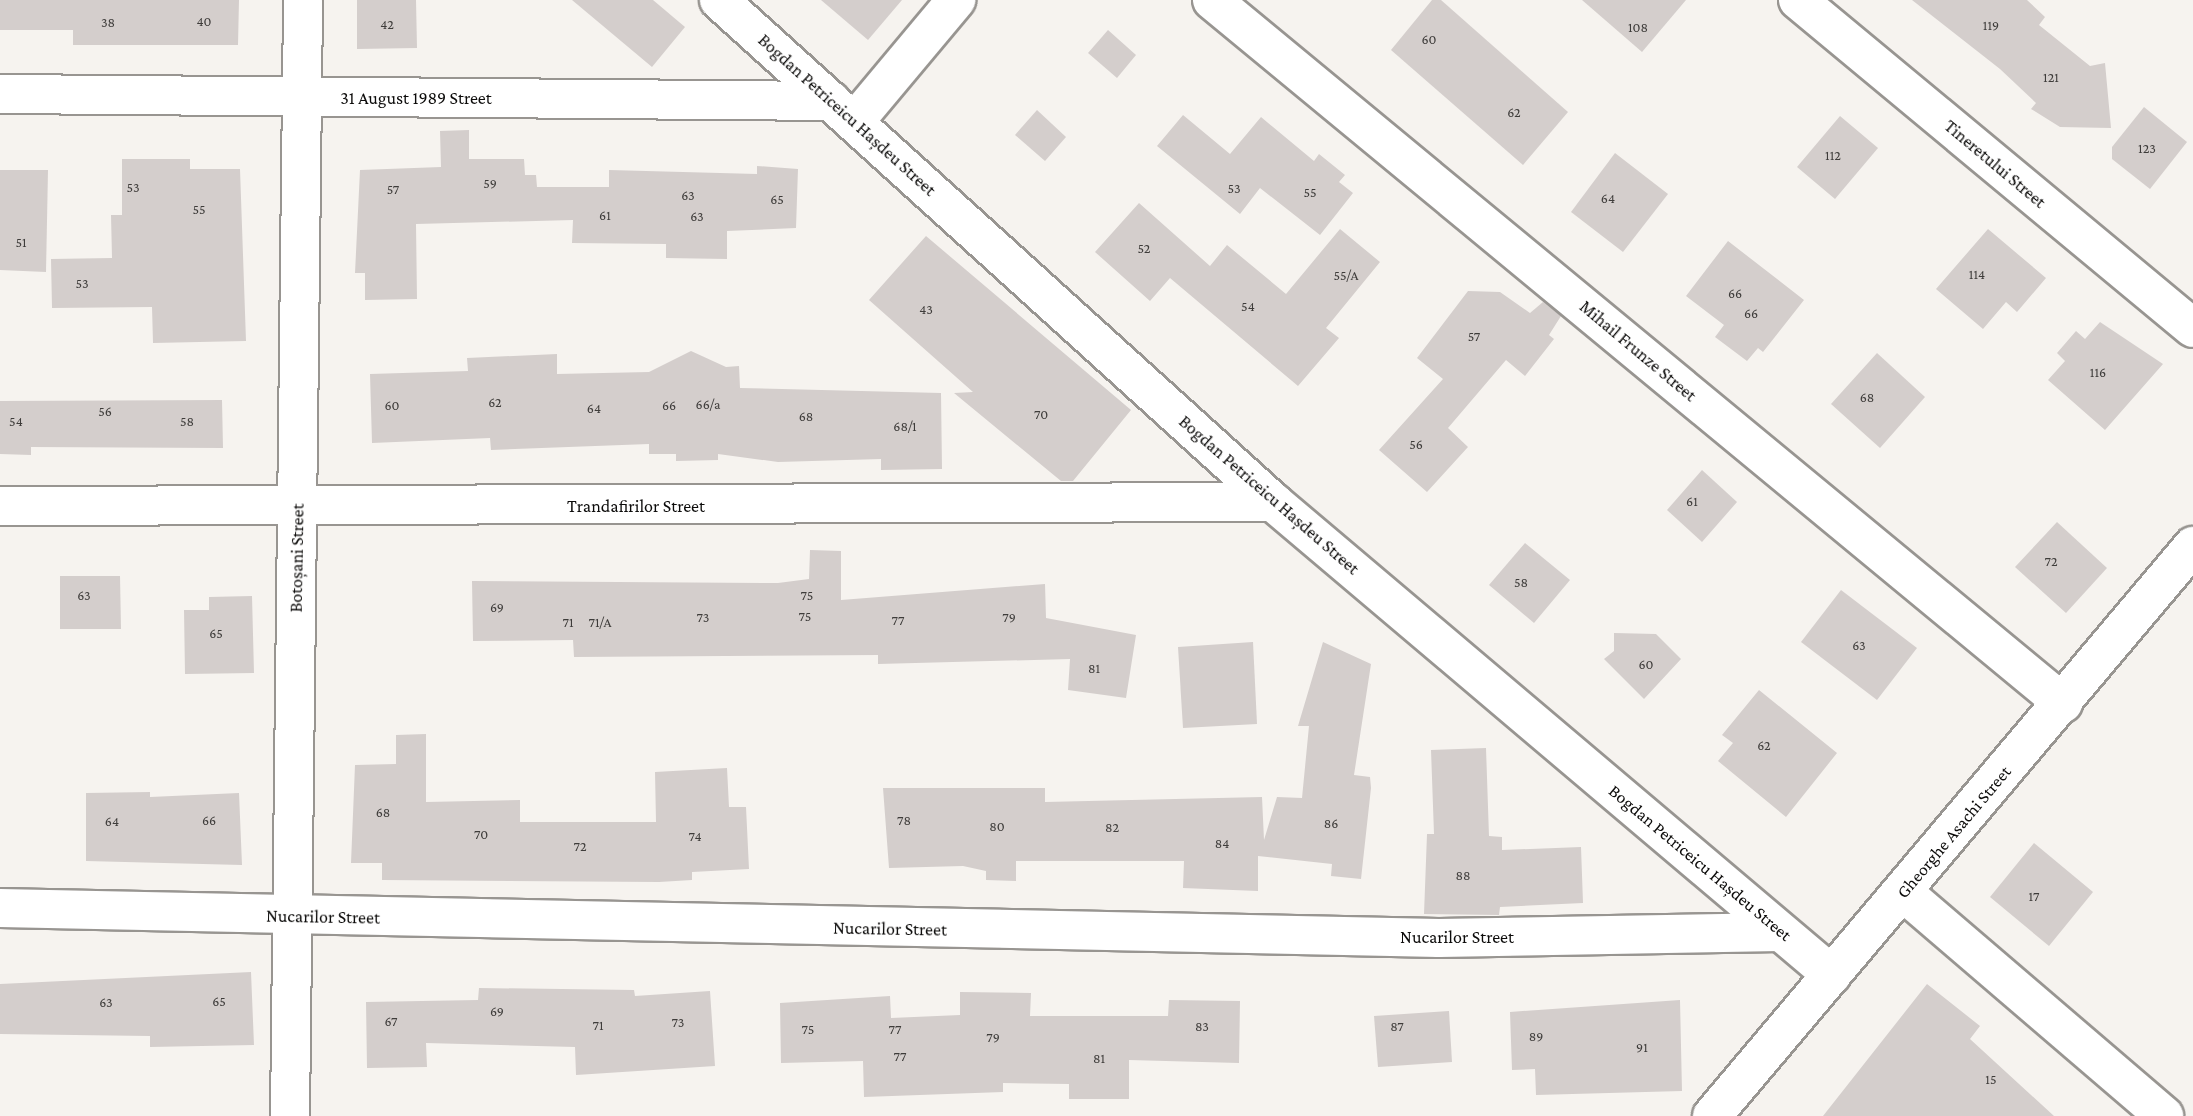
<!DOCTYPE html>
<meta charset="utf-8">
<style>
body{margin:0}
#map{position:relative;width:2193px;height:1116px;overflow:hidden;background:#f6f3ef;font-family:"Crimson Pro",serif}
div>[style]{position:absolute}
.building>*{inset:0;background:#d4cecc}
.roads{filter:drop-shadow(2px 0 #989591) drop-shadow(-2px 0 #989591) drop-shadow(0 2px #989591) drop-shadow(0 -2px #989591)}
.minor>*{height:38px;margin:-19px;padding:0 19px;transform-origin:19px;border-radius:19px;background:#fff}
span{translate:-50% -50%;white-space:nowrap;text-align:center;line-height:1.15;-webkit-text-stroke:7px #fff;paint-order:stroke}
.number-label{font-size:14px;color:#3e3c3a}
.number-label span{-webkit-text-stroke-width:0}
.street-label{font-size:18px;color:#0c0b0a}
</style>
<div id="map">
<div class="building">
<i style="clip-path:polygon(0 0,239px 0,238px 45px,73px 45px,73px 30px,0 30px)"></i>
<i style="clip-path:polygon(357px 0,416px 0,417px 48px,357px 49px)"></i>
<i style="clip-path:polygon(572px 0,653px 0,685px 27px,652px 67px)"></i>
<i style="clip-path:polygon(821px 0,902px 0,868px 40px)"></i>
<i style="clip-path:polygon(1432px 0,1441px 0,1568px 112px,1523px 165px,1391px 50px)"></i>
<i style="clip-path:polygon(1582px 0,1686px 0,1642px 52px)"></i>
<i style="clip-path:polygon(1912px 0,2027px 0,2045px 17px,2039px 25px,2090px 66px,2105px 63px,2111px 128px,2060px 127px,2031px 109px,2036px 103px,2000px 69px)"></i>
<i style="clip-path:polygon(1108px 30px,1136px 55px,1117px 78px,1088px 53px)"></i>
<i style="clip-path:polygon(2144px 107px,2187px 142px,2150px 189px,2112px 159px,2112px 147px)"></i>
<i style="clip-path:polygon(1037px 110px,1066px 137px,1045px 161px,1015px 135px)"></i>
<i style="clip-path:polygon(1183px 115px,1230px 154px,1261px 117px,1314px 161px,1319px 154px,1345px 175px,1339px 182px,1353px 193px,1320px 235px,1260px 188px,1240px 214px,1157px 146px)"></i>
<i style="clip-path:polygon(1840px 116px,1878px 148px,1835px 199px,1797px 167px)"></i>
<i style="clip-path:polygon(469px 130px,469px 159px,524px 159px,525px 175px,536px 175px,537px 187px,609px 187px,609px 170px,757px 174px,757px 166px,798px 169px,796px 228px,727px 231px,727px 259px,666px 258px,666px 244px,572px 243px,573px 220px,416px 224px,417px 299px,365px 300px,365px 273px,355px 273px,360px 170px,441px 167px,440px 131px)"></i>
<i style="clip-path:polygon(1615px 153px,1668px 194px,1623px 252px,1571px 212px)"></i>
<i style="clip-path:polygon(122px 159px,190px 159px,190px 169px,240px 169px,246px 341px,153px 343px,152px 307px,52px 308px,51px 259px,112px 258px,111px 215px,122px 215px)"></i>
<i style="clip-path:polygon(0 170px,48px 170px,46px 272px,0 270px)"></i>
<i style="clip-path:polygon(1139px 203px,1210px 266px,1227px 245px,1286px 294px,1340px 229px,1380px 262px,1326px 328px,1339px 338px,1298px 386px,1170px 278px,1150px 301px,1095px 252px)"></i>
<i style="clip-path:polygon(1988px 229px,2046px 278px,2017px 312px,2006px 302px,1983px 329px,1936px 289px)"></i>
<i style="clip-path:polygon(926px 236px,1131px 410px,1073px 481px,1061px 481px,954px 393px,973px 392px,869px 300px)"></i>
<i style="clip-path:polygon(1728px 241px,1804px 300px,1763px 352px,1758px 348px,1747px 361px,1715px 337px,1724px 325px,1686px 296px)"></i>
<i style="clip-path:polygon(1468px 291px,1500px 292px,1530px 313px,1543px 302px,1561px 316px,1549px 335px,1554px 339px,1525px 376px,1506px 360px,1448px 428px,1468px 447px,1427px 492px,1379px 450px,1443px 379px,1417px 358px)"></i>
<i style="clip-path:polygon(2100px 322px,2163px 364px,2105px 430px,2048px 380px,2065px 361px,2057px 353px,2076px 331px,2085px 339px)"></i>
<i style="clip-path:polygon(691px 351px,726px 367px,739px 366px,740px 388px,941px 393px,942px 469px,881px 470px,881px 459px,778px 462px,718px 454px,718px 460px,676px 461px,676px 454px,649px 454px,649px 444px,491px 450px,490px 438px,372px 443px,370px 374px,468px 371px,467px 358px,557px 354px,557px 374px,649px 372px)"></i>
<i style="clip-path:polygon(1877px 353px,1925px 397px,1880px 448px,1831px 404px)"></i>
<i style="clip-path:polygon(222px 400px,223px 448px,31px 447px,31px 455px,0 454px,0 401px)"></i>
<i style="clip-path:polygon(1702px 470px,1737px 502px,1702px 542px,1667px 510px)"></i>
<i style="clip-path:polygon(2057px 522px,2107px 568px,2066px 613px,2015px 567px)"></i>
<i style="clip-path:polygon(1525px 543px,1570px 580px,1534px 623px,1489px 585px)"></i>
<i style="clip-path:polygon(810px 550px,841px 551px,841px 600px,1045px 584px,1046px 618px,1136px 635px,1126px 698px,1068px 690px,1070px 659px,878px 664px,878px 655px,574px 657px,573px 640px,473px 641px,472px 581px,778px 583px,809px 579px)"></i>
<i style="clip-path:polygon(60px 576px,120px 576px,121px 629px,60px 629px)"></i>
<i style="clip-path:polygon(1841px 590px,1917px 648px,1877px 700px,1801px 642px)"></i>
<i style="clip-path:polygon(252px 596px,254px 673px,185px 674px,184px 610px,209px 610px,209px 597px)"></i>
<i style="clip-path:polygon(1614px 633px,1656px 634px,1681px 659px,1644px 699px,1604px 659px,1614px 651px)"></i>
<i style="clip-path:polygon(1253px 642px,1257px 724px,1183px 728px,1178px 647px)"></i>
<i style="clip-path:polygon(1323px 642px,1371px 664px,1354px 775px,1370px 777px,1371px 788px,1361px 879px,1331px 876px,1332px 864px,1258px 856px,1258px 891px,1183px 888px,1184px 861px,1016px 861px,1016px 881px,986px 880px,986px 871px,963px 866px,889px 868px,883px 788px,1045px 788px,1045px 802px,1262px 797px,1264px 840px,1277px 797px,1302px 798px,1309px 726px,1298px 726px)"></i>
<i style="clip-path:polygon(1759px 690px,1837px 753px,1786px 817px,1718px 761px,1733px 743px,1722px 735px)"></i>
<i style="clip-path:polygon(426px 734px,426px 802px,520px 800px,520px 822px,656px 822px,655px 772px,727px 768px,729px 807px,746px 807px,749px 869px,692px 872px,692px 880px,659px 882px,382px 880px,382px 863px,351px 863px,355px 765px,396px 764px,396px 735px)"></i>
<i style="clip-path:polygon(1486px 748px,1489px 836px,1502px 837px,1502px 850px,1581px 847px,1583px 903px,1500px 907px,1499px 915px,1424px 914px,1427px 834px,1434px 834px,1431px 750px)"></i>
<i style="clip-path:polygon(150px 792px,150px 797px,239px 793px,242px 865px,86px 861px,86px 793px)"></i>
<i style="clip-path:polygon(2034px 843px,2093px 892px,2049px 946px,1990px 897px)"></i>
<i style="clip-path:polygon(251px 972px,254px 1045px,150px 1047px,150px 1036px,0 1034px,0 984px)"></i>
<i style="clip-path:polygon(1927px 984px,1980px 1026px,1970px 1039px,2054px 1116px,1823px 1116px)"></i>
<i style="clip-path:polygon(479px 988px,634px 990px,635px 996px,710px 991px,715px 1066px,576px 1075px,575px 1047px,426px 1043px,427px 1067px,367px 1068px,366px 1002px,478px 1000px)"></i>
<i style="clip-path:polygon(960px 992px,1031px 993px,1030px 1016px,1168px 1016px,1169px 1000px,1240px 1001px,1239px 1063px,1129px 1060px,1129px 1099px,1069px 1099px,1069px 1084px,1003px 1083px,1003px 1092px,864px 1097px,863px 1061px,781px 1063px,780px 1003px,890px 996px,891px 1018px,960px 1015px)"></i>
<i style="clip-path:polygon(1680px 1000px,1682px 1091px,1536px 1095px,1535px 1069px,1512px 1070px,1510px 1012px)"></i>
<i style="clip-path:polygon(1449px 1011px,1452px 1062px,1378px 1067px,1374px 1016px)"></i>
</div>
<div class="roads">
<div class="minor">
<i style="left:719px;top:0;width:748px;rotate:42.18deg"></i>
<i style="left:1273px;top:502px;width:732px;rotate:40.24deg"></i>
<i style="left:1212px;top:0;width:1104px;rotate:39.56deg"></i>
<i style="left:1798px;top:0;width:513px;rotate:39.71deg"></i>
<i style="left:0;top:94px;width:831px;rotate:0.48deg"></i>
<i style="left:855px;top:121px;width:158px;rotate:-50.1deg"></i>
<i style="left:0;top:506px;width:1273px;rotate:-0.18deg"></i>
<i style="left:1903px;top:892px;width:344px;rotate:40.6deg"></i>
<i style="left:0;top:908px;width:1439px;rotate:1.19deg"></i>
<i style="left:1439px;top:938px;width:341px;rotate:-1deg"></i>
<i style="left:290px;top:1116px;width:1116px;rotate:-89.33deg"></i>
<i style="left:1712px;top:1116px;width:746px;rotate:-49.84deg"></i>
</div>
</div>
<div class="number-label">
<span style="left:204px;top:21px">40</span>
<span style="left:108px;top:22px">38</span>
<span style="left:387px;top:24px">42</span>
<span style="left:1991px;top:25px">119</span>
<span style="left:1638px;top:27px">108</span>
<span style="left:1429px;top:39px">60</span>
<span style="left:2051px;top:77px">121</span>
<span style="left:1514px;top:112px">62</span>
<span style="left:2147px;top:148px">123</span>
<span style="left:1833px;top:155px">112</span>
<span style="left:490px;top:183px">59</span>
<span style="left:133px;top:187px">53</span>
<span style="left:1234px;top:188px">53</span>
<span style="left:393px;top:189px">57</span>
<span style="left:1310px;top:192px">55</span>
<span style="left:688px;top:195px">63</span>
<span style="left:1608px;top:198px">64</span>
<span style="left:777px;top:199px">65</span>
<span style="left:199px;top:209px">55</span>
<span style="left:605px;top:215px">61</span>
<span style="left:697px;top:216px">63</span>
<span style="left:21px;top:242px">51</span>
<span style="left:1144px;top:248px">52</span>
<span style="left:1977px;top:274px">114</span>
<span style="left:1346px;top:275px">55/A</span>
<span style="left:82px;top:283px">53</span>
<span style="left:1735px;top:293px">66</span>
<span style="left:1248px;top:306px">54</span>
<span style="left:926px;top:309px">43</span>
<span style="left:1751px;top:313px">66</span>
<span style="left:1474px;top:336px">57</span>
<span style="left:2098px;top:372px">116</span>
<span style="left:1867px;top:397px">68</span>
<span style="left:495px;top:402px">62</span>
<span style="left:708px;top:404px">66/a</span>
<span style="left:392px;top:405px">60</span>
<span style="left:669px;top:405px">66</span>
<span style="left:594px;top:408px">64</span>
<span style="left:105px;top:411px">56</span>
<span style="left:1041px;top:414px">70</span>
<span style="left:806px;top:416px">68</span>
<span style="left:16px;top:421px">54</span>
<span style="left:187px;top:421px">58</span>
<span style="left:905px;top:426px">68/1</span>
<span style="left:1416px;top:444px">56</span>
<span style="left:1692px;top:501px">61</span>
<span style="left:2051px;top:561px">72</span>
<span style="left:1521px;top:582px">58</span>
<span style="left:84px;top:595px">63</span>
<span style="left:807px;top:595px">75</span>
<span style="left:497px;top:607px">69</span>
<span style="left:805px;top:616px">75</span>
<span style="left:703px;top:617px">73</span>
<span style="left:1009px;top:617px">79</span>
<span style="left:898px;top:620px">77</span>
<span style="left:568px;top:622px">71</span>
<span style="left:600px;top:622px">71/A</span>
<span style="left:216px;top:633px">65</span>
<span style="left:1859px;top:645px">63</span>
<span style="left:1646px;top:664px">60</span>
<span style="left:1094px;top:668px">81</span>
<span style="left:1764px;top:745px">62</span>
<span style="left:383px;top:812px">68</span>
<span style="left:209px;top:820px">66</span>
<span style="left:904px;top:820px">78</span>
<span style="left:112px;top:821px">64</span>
<span style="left:1331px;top:823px">86</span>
<span style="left:997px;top:826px">80</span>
<span style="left:1112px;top:827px">82</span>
<span style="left:481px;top:834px">70</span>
<span style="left:695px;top:836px">74</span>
<span style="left:1222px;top:843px">84</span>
<span style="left:580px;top:846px">72</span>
<span style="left:1463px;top:875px">88</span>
<span style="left:2034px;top:896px">17</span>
<span style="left:219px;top:1001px">65</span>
<span style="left:106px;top:1002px">63</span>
<span style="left:497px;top:1011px">69</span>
<span style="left:391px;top:1021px">67</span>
<span style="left:678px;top:1022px">73</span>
<span style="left:598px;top:1025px">71</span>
<span style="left:1202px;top:1026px">83</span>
<span style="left:1397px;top:1026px">87</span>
<span style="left:808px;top:1029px">75</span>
<span style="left:895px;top:1029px">77</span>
<span style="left:1536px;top:1036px">89</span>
<span style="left:993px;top:1037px">79</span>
<span style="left:1642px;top:1047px">91</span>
<span style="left:900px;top:1056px">77</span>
<span style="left:1099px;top:1058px">81</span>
<span style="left:1991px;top:1079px">15</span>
</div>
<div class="street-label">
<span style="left:416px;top:98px">31 August 1989 Street</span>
<span style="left:847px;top:115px;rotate:42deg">Bogdan Petriceicu Hașdeu Street</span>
<span style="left:1995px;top:164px;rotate:40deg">Tineretului Street</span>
<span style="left:1638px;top:351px;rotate:40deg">Mihail Frunze Street</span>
<span style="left:1269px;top:495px;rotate:41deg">Bogdan Petriceicu Hașdeu Street</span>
<span style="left:636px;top:506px">Trandafirilor Street</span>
<span style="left:297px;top:558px;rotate:-89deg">Botoșani Street</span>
<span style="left:1954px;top:832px;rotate:-50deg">Gheorghe Asachi Street</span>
<span style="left:1700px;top:863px;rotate:40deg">Bogdan Petriceicu Hașdeu Street</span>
<span style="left:323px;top:917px;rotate:1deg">Nucarilor Street</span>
<span style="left:890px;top:929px;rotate:1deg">Nucarilor Street</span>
<span style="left:1457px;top:937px">Nucarilor Street</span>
</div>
</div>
